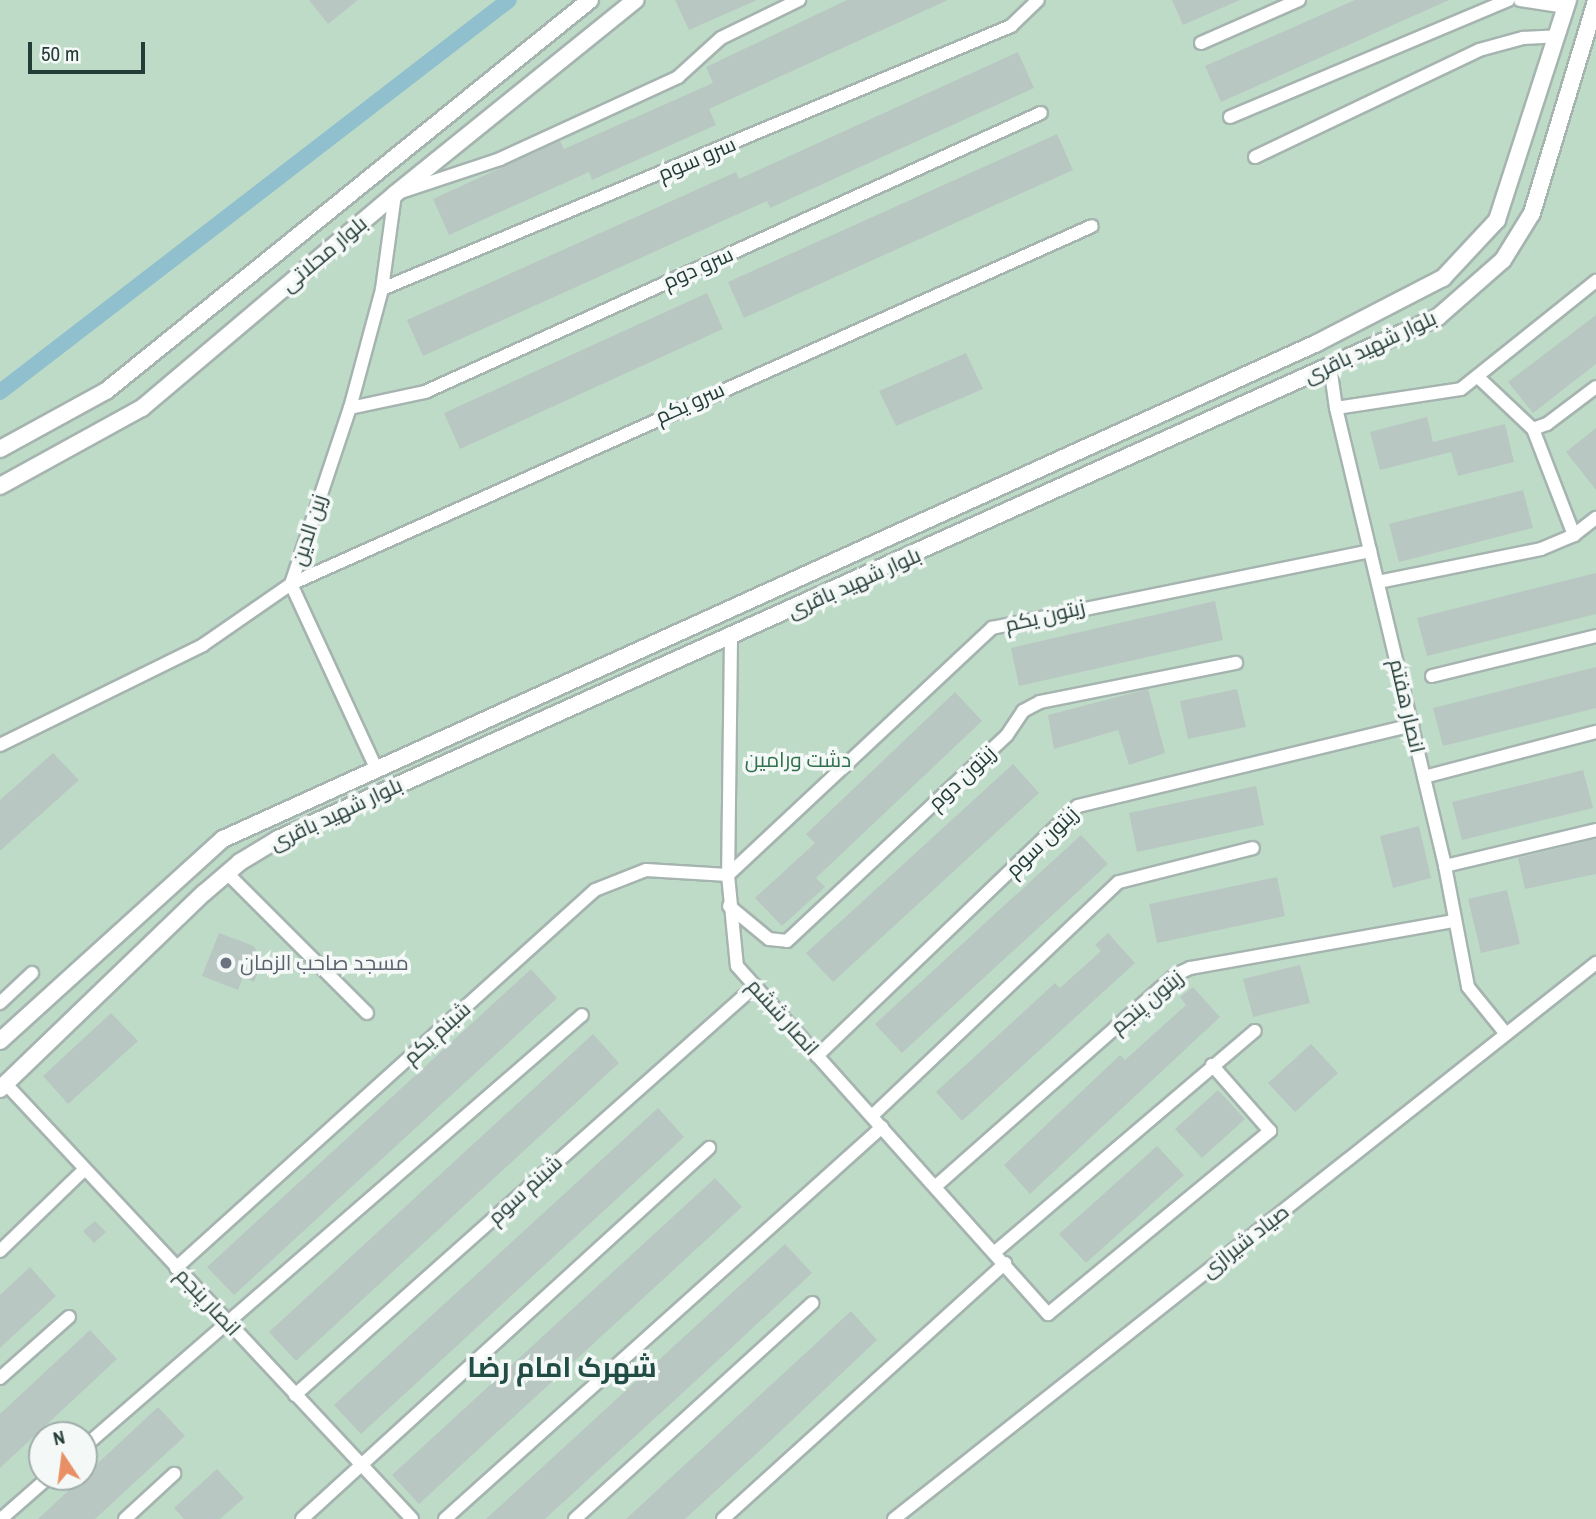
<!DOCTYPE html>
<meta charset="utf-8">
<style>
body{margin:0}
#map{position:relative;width:1596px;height:1519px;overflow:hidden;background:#e3ece9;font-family:"Archivo Narrow",Cairo,sans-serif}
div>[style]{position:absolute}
.green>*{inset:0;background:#bedbc8}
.canal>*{height:16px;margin:-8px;padding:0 8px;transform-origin:8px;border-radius:8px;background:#90bfcd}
.building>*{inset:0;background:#b9c7c2}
.roads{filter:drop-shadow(2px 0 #a6b4b0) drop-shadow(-2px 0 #a6b4b0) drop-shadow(0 2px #a6b4b0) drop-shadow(0 -2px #a6b4b0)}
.minor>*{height:12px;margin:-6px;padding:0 6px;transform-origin:6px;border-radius:6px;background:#fff}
.tertiary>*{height:16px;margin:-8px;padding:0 8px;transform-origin:8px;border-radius:8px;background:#fff}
.dots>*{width:19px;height:19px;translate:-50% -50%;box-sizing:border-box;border:4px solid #f4f9f7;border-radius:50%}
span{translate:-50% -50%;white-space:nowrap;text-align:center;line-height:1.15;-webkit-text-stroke:7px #f4f9f7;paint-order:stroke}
.street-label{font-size:21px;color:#243c37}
.park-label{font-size:21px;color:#31704e}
.worship-label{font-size:21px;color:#5b616d}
.left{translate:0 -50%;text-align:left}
.district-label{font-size:28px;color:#224d45;font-weight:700}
.north{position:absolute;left:28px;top:1421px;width:70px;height:70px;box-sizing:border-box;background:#f4f9f7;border:2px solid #a1adaa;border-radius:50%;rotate:347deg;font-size:19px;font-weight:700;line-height:28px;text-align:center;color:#243c37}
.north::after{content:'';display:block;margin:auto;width:24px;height:32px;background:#e88f66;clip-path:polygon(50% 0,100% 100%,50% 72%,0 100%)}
.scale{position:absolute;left:28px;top:42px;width:117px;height:32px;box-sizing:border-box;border:4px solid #243c37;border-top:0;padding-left:9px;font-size:21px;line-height:24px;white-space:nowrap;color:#243c37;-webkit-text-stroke:5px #f4f9f7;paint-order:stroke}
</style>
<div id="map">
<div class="green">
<i style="clip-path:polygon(evenodd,0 0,1596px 0,1596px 1519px,0 1519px,0 0,42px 1435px,84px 1435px,84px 1477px,42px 1477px,42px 1435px)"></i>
</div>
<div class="canal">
<i style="left:0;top:392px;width:642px;rotate:-37.6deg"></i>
</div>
<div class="building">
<i style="clip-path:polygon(309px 0,358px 0,328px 24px)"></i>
<i style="clip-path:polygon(675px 0,757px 0,689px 30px)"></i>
<i style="clip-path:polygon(847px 0,948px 0,709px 109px,716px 125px,592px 180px,589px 172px,449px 235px,433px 199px,560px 141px,564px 149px,713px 83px,706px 67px)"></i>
<i style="clip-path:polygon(1172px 0,1240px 0,1183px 25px)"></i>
<i style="clip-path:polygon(1355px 0,1449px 0,1221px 102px,1205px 66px)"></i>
<i style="clip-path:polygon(1018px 52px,1034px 88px,770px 208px,767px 201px,423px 356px,407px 320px,736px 172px,739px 179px)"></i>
<i style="clip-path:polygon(1057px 134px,1073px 170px,744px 318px,728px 282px)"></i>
<i style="clip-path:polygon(707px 293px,723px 329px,460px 449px,444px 413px)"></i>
<i style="clip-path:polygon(1596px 315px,1596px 364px,1533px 413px,1508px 382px)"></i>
<i style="clip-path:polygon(966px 353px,983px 389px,896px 426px,879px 391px)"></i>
<i style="clip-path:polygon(1427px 417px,1433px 442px,1505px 424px,1514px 462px,1458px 476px,1451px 452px,1380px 470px,1370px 432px)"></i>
<i style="clip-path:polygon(1596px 428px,1596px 490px,1566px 452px)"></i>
<i style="clip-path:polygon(1523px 490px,1533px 528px,1399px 562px,1389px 524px)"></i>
<i style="clip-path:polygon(1596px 573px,1596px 614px,1427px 656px,1417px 618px)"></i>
<i style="clip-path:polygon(1215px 601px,1223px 640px,1019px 686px,1011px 648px)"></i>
<i style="clip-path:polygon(1596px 667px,1596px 708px,1443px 746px,1433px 708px)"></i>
<i style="clip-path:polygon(1148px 689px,1165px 753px,1129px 765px,1118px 730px,1054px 749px,1048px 715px)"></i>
<i style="clip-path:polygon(1237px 689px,1246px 727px,1188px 739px,1180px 701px)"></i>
<i style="clip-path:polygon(955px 692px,982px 721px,816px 878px,825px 887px,782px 926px,755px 898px,815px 843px,806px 834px)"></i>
<i style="clip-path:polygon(53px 753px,79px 780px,0 851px,0 800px)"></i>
<i style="clip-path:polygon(1013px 764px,1039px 793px,833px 982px,806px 953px)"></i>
<i style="clip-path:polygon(1583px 770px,1593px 808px,1462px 840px,1452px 802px)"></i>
<i style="clip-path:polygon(1256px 786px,1264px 825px,1137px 852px,1129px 813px)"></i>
<i style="clip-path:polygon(1419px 826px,1431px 878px,1393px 888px,1380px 836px)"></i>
<i style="clip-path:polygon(1081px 835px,1108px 864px,902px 1053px,875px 1024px)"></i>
<i style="clip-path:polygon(1596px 839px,1596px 874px,1525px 889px,1518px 858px)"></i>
<i style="clip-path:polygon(1277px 877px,1285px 916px,1157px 943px,1149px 904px)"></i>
<i style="clip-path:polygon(1507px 890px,1520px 944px,1481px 953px,1468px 899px)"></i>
<i style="clip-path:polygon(219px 933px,254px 946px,262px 962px,254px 982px,243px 977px,238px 990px,202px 976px)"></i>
<i style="clip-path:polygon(1108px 933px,1135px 963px,962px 1121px,936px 1092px,1055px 983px,1060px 988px,1101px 951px,1095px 945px)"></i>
<i style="clip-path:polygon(1300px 965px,1310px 1003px,1253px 1017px,1243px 979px)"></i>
<i style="clip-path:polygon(531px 969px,557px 998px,234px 1295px,207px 1267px)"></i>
<i style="clip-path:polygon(1193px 987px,1220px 1017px,1030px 1194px,1004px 1165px,1120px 1055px,1125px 1060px,1186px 1005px,1180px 997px)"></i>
<i style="clip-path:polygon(111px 1013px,138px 1041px,68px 1104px,43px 1076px)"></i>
<i style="clip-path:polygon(593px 1034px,619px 1063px,296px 1361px,269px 1332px)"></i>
<i style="clip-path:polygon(1311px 1044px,1338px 1073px,1295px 1112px,1268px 1083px)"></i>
<i style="clip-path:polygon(1218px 1090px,1245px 1119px,1202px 1158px,1175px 1129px)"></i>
<i style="clip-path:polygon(658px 1108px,684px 1137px,361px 1434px,334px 1405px)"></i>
<i style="clip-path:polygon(1157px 1146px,1184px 1175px,1086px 1263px,1059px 1234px)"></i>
<i style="clip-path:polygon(715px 1178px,742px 1207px,419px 1504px,392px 1475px)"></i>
<i style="clip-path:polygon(95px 1221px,106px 1232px,94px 1243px,83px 1231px)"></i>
<i style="clip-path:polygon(785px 1244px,812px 1273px,701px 1376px,545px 1519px,486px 1519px)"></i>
<i style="clip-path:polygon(30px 1267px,56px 1296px,0 1348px,0 1295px)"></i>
<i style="clip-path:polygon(851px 1311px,877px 1340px,767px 1444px,685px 1519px,626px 1519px)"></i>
<i style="clip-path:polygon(90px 1330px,117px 1359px,0 1468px,0 1414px)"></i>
<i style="clip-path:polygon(158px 1407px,185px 1436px,95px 1519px,38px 1519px)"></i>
<i style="clip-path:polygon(217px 1469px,244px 1498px,220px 1519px,184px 1519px,174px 1508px)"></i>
</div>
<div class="roads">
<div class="minor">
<i style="left:1520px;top:0;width:47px;rotate:8.7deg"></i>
<i style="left:1201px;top:43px;width:107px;rotate:-23.7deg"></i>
<i style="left:1230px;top:117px;width:302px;rotate:-22.8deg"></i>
<i style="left:1255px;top:157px;width:248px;rotate:-25.5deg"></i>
<i style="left:1479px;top:50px;width:46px;rotate:-15.3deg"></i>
<i style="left:1523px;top:38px;width:34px;rotate:-3deg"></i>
<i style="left:382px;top:289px;width:682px;rotate:-22.69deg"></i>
<i style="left:1011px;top:26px;width:37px;rotate:-44deg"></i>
<i style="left:1330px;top:366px;width:42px;rotate:81.9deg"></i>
<i style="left:1336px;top:408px;width:471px;rotate:76.6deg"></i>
<i style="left:1445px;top:866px;width:123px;rotate:79.2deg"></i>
<i style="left:1468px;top:987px;width:60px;rotate:51deg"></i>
<i style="left:1479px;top:378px;width:74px;rotate:43.4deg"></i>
<i style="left:1533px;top:429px;width:15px;rotate:-20deg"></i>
<i style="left:1547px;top:424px;width:61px;rotate:-37.1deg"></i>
<i style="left:350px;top:408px;width:77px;rotate:-12deg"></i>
<i style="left:425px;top:392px;width:676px;rotate:-24.37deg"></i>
<i style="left:1336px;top:408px;width:126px;rotate:-8.6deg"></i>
<i style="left:1461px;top:389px;width:173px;rotate:-38.7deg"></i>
<i style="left:1533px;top:429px;width:114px;rotate:68.9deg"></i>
<i style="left:1378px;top:582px;width:166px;rotate:-11.4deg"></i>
<i style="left:1541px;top:549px;width:36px;rotate:-23deg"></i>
<i style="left:1574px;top:535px;width:28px;rotate:-38deg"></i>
<i style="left:731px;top:638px;width:237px;rotate:90.7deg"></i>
<i style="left:728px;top:875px;width:91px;rotate:84.4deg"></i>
<i style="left:737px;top:966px;width:467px;rotate:48.2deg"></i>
<i style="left:1048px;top:1314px;width:288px;rotate:-39.5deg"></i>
<i style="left:1270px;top:1131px;width:88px;rotate:-131.3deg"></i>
<i style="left:1432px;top:676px;width:169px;rotate:-13.7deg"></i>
<i style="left:0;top:745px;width:226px;rotate:-26.2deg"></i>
<i style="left:203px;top:645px;width:107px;rotate:-34.7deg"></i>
<i style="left:291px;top:584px;width:186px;rotate:-71.5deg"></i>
<i style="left:350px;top:408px;width:123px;rotate:-74.9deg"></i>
<i style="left:382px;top:289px;width:96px;rotate:-82.2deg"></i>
<i style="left:395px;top:194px;width:111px;rotate:-18.4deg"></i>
<i style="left:500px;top:159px;width:196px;rotate:-24.7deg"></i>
<i style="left:678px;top:77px;width:58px;rotate:-42.2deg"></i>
<i style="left:721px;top:38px;width:87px;rotate:-26deg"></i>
<i style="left:376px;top:768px;width:203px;rotate:-114.8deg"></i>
<i style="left:291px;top:584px;width:877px;rotate:-24.08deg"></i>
<i style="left:1424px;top:777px;width:178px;rotate:-14.7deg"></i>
<i style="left:1445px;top:866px;width:155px;rotate:-13.4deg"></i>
<i style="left:227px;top:873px;width:198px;rotate:45deg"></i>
<i style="left:729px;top:906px;width:52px;rotate:39.5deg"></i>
<i style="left:769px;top:939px;width:18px;rotate:6deg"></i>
<i style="left:787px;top:941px;width:301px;rotate:-43.1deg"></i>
<i style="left:1007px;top:735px;width:29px;rotate:-56deg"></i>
<i style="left:1023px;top:711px;width:19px;rotate:-28deg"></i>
<i style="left:1040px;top:702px;width:200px;rotate:-11.3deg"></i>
<i style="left:0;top:1003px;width:44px;rotate:-43.2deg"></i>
<i style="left:817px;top:1056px;width:361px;rotate:-43.8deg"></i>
<i style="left:1078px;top:806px;width:344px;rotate:-13.6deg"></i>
<i style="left:6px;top:1084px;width:595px;rotate:46.97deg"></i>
<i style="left:872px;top:1116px;width:340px;rotate:-43.5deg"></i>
<i style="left:1119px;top:882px;width:138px;rotate:-14.2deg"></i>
<i style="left:936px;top:1186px;width:319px;rotate:-41.4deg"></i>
<i style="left:1175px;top:975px;width:17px;rotate:-25deg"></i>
<i style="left:1190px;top:968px;width:268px;rotate:-10.1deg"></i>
<i style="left:0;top:1251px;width:118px;rotate:-44deg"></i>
<i style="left:995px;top:1252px;width:341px;rotate:-40.4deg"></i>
<i style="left:176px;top:1268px;width:564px;rotate:-42.06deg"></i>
<i style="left:595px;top:890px;width:55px;rotate:-21.4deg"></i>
<i style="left:646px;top:870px;width:82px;rotate:3.5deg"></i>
<i style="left:728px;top:875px;width:362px;rotate:-43.1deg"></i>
<i style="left:992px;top:628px;width:386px;rotate:-11.5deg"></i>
<i style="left:0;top:1378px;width:92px;rotate:-41.5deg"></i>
<i style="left:295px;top:1395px;width:616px;rotate:-41.64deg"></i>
<i style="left:84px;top:1447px;width:659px;rotate:-40.94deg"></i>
<i style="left:1px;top:1519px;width:64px;rotate:-41.2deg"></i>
<i style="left:125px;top:1519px;width:67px;rotate:-42.6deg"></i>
<i style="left:302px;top:1519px;width:551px;rotate:-42.35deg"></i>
<i style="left:445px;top:1519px;width:587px;rotate:-41.89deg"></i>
<i style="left:575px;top:1519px;width:321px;rotate:-42.3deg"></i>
<i style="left:723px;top:1519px;width:381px;rotate:-42.2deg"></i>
<i style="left:894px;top:1519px;width:896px;rotate:-38.38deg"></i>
</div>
<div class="tertiary">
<i style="left:0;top:449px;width:121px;rotate:-28.7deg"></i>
<i style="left:106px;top:391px;width:622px;rotate:-38.93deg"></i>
<i style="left:0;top:486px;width:162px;rotate:-28.8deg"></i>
<i style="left:142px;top:408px;width:331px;rotate:-40.2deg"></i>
<i style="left:395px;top:194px;width:309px;rotate:-38.9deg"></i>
<i style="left:0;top:1041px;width:301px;rotate:-42.2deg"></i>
<i style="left:223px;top:839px;width:1201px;rotate:-24.39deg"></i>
<i style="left:1317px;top:343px;width:142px;rotate:-27.3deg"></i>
<i style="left:1443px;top:278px;width:79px;rotate:-47deg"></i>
<i style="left:1497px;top:220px;width:231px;rotate:-72.1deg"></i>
<i style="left:0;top:1089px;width:283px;rotate:-43.9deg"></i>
<i style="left:204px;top:893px;width:48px;rotate:-40.7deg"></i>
<i style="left:240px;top:862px;width:44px;rotate:-31.2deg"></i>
<i style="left:278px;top:839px;width:1272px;rotate:-24.23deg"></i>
<i style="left:1438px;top:317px;width:86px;rotate:-41.2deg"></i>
<i style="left:1503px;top:260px;width:55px;rotate:-58.3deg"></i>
<i style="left:1532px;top:213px;width:221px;rotate:-73.2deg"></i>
</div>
</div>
<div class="dots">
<i style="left:226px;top:963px;background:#6b7280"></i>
</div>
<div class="street-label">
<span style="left:697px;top:159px;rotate:-23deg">سرو سوم</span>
<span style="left:324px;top:254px;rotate:-40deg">بلوار محلاتی</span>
<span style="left:698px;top:268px;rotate:-24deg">سرو دوم</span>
<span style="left:1370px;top:347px;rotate:-25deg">بلوار شهید باقری</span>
<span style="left:690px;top:403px;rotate:-24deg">سرو یکم</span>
<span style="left:309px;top:530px;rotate:-72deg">زین الدین</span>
<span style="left:854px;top:583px;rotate:-24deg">بلوار شهید باقری</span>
<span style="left:1045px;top:616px;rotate:-13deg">زیتون یکم</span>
<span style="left:1407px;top:706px;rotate:77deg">انصار هفتم</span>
<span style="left:962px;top:778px;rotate:-43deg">زیتون دوم</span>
<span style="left:336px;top:814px;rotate:-25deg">بلوار شهید باقری</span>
<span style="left:1042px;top:842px;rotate:-44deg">زیتون سوم</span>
<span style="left:1147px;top:1002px;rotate:-39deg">زیتون پنجم</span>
<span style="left:783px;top:1017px;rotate:48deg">انصار ششم</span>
<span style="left:437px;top:1033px;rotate:-42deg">شبنم یکم</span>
<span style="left:525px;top:1190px;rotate:-42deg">شبنم سوم</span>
<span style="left:1245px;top:1241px;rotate:-38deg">صیاد شیرازی</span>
<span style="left:208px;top:1302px;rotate:47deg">انصار پنجم</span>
</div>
<div class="park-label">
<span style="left:798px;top:760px">دشت ورامین</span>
</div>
<div class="worship-label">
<span class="left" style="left:240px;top:963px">مسجد صاحب الزمان</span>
</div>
<div class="district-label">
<span style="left:562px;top:1367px">شهرک امام رضا</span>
</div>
<div class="north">N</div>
<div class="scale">50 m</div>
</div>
